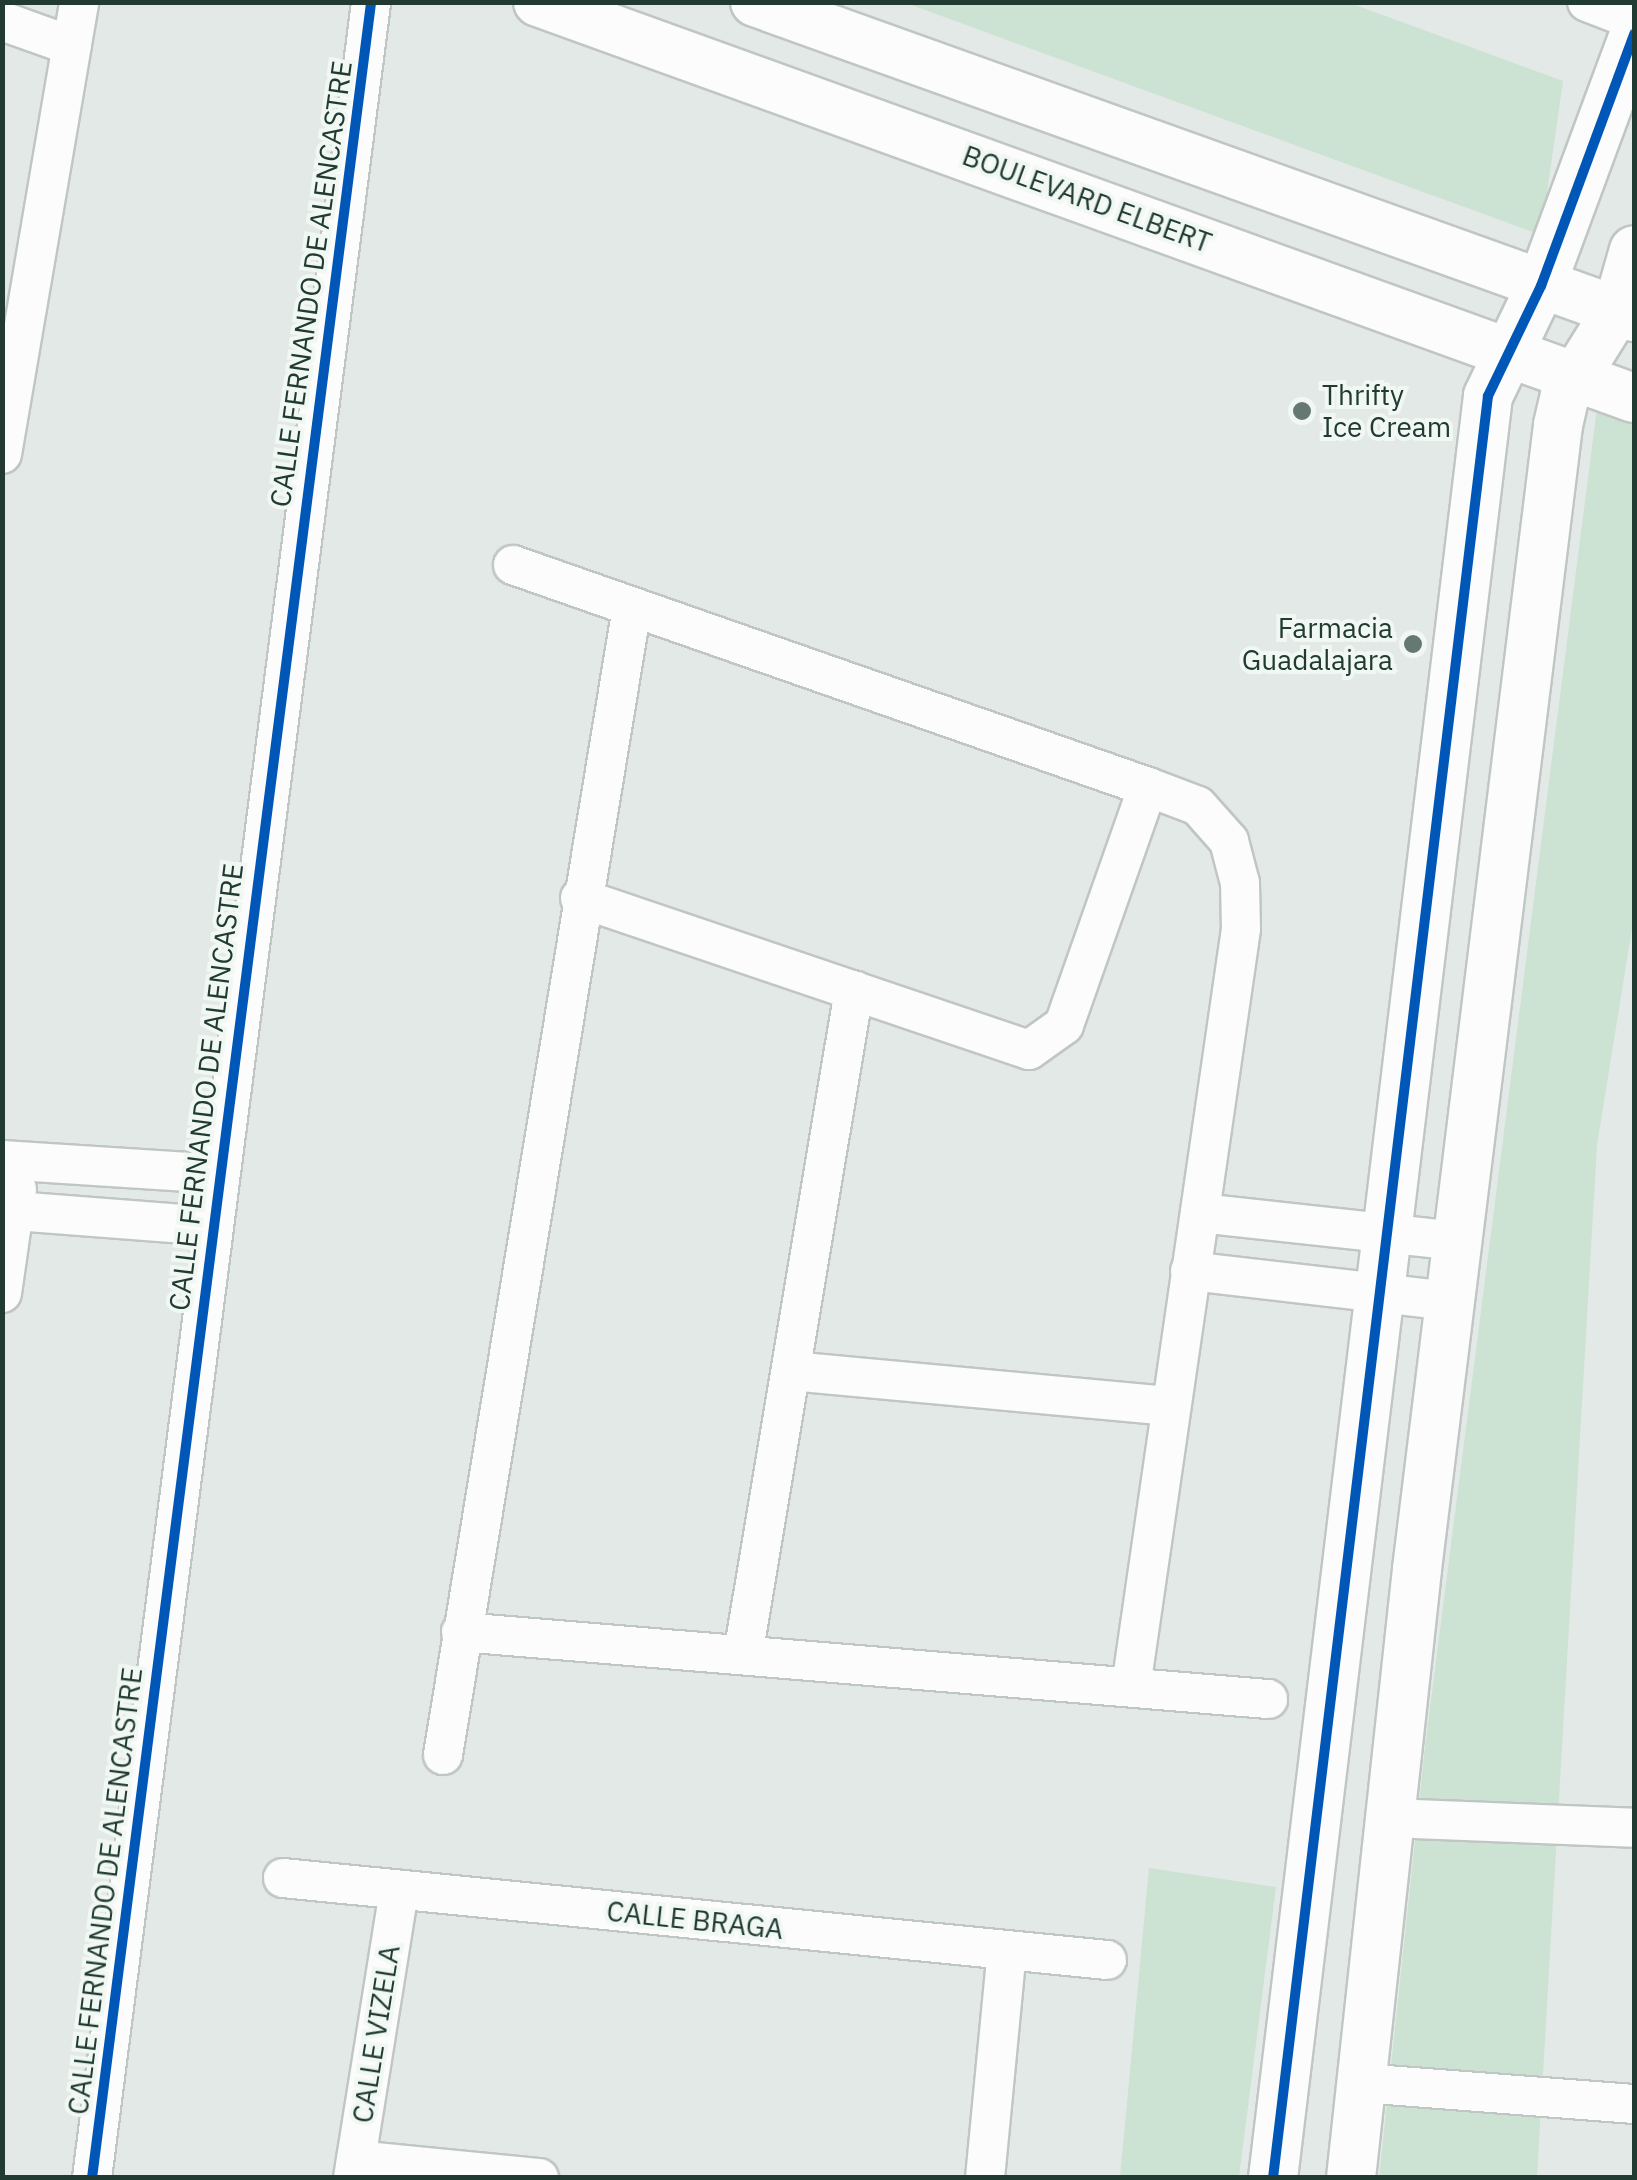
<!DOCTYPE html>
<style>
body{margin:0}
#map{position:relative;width:1637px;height:2180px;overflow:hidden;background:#e3e9e6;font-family:"IBM Plex Sans",sans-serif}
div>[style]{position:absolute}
.green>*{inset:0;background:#cce2d2}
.roads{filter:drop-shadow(2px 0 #c0c6c3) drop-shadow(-2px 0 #c0c6c3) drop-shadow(0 2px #c0c6c3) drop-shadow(0 -2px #c0c6c3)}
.minor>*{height:38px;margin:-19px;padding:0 19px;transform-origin:19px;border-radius:19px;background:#fbfcfb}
.tertiary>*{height:48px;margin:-24px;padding:0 24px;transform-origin:24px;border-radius:24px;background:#fbfcfb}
.cycleway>*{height:10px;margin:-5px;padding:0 5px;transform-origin:5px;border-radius:5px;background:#0057b8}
.dots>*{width:28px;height:28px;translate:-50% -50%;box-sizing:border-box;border:5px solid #f1f8f4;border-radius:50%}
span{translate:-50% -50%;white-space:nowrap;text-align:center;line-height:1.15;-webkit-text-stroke:8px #f1f8f4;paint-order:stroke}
.street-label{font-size:28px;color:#213b33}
.poi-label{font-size:28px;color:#213b33}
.left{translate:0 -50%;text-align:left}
.right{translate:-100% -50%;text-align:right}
.frame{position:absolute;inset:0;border:5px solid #213b33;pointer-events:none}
</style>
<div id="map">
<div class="green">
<i style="clip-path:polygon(906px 3px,1350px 3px,1563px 81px,1541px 235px)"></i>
<i style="clip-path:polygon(1597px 408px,1634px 425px,1634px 916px,1597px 1145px,1537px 2177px,1379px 2178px,1425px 1747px)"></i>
<i style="clip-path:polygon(1149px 1868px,1276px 1887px,1239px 2177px,1120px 2177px)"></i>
</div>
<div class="roads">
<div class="minor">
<i style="left:1587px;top:2px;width:50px;rotate:21deg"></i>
<i style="left:2px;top:21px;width:74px;rotate:19.7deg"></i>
<i style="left:2px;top:454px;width:459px;rotate:-80.3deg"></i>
<i style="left:513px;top:565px;width:673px;rotate:19.27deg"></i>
<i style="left:1148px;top:787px;width:53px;rotate:20.8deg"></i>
<i style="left:1198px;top:806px;width:47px;rotate:48.5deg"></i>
<i style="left:1229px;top:841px;width:43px;rotate:75.3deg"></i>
<i style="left:1240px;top:883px;width:46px;rotate:88.8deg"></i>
<i style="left:1241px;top:929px;width:766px;rotate:98.26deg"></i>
<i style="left:580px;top:898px;width:474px;rotate:18.7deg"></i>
<i style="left:1029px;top:1050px;width:43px;rotate:-35.5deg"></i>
<i style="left:1064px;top:1025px;width:252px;rotate:-70.6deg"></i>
<i style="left:2px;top:1160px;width:214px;rotate:3.7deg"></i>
<i style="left:15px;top:1211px;width:197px;rotate:4.4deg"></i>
<i style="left:1200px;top:1213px;width:260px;rotate:6.2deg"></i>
<i style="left:1190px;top:1271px;width:262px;rotate:6.6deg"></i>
<i style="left:2px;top:1293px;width:105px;rotate:-81.8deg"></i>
<i style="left:791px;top:1371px;width:381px;rotate:5.3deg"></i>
<i style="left:461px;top:1632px;width:810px;rotate:4.75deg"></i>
<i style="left:743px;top:1655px;width:674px;rotate:-80.52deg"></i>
<i style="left:443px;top:1755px;width:1163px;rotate:-80.65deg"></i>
<i style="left:1390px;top:1818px;width:244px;rotate:2.3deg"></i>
<i style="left:283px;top:1878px;width:828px;rotate:5.68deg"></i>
<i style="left:1361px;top:2083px;width:274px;rotate:4.4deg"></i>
<i style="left:356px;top:2160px;width:184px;rotate:5.6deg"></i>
<i style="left:92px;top:2178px;width:2194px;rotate:-82.69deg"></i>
<i style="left:353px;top:2178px;width:292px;rotate:-80.9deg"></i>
<i style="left:985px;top:2178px;width:228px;rotate:-84.5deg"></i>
</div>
<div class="tertiary">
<i style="left:538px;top:2px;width:1165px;rotate:19.87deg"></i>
<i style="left:755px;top:2px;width:934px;rotate:19.72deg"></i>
<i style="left:1273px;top:2178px;width:1795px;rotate:-83.12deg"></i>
<i style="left:1488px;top:396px;width:122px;rotate:-64.3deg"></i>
<i style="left:1541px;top:286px;width:269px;rotate:-69.7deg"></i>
<i style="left:1351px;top:2178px;width:613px;rotate:-83.81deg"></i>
<i style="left:1417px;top:1569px;width:1153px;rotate:-82.97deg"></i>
<i style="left:1558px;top:425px;width:32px;rotate:-77deg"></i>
<i style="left:1565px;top:394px;width:99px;rotate:-58.2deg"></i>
<i style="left:1617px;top:310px;width:62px;rotate:-74.2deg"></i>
</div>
</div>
<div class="cycleway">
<i style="left:92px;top:2178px;width:2194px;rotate:-82.69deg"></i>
<i style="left:1273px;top:2178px;width:1795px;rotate:-83.12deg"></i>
<i style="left:1488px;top:396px;width:122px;rotate:-64.3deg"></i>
<i style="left:1541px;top:286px;width:269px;rotate:-69.7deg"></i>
</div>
<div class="dots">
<i style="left:1302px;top:411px;background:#657872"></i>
<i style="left:1413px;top:644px;background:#657872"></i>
</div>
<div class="street-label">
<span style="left:1087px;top:199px;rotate:20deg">BOULEVARD ELBERT</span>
<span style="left:311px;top:284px;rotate:-82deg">CALLE FERNANDO DE ALENCASTRE</span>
<span style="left:206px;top:1087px;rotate:-83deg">CALLE FERNANDO DE ALENCASTRE</span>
<span style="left:105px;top:1891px;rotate:-83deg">CALLE FERNANDO DE ALENCASTRE</span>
<span style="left:695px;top:1920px;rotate:6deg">CALLE BRAGA</span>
<span style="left:376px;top:2034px;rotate:-81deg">CALLE VIZELA</span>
</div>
<div class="poi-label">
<span class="left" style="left:1322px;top:411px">Thrifty<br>Ice Cream</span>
<span class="right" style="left:1393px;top:644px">Farmacia<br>Guadalajara</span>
</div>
<div class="frame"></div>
</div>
